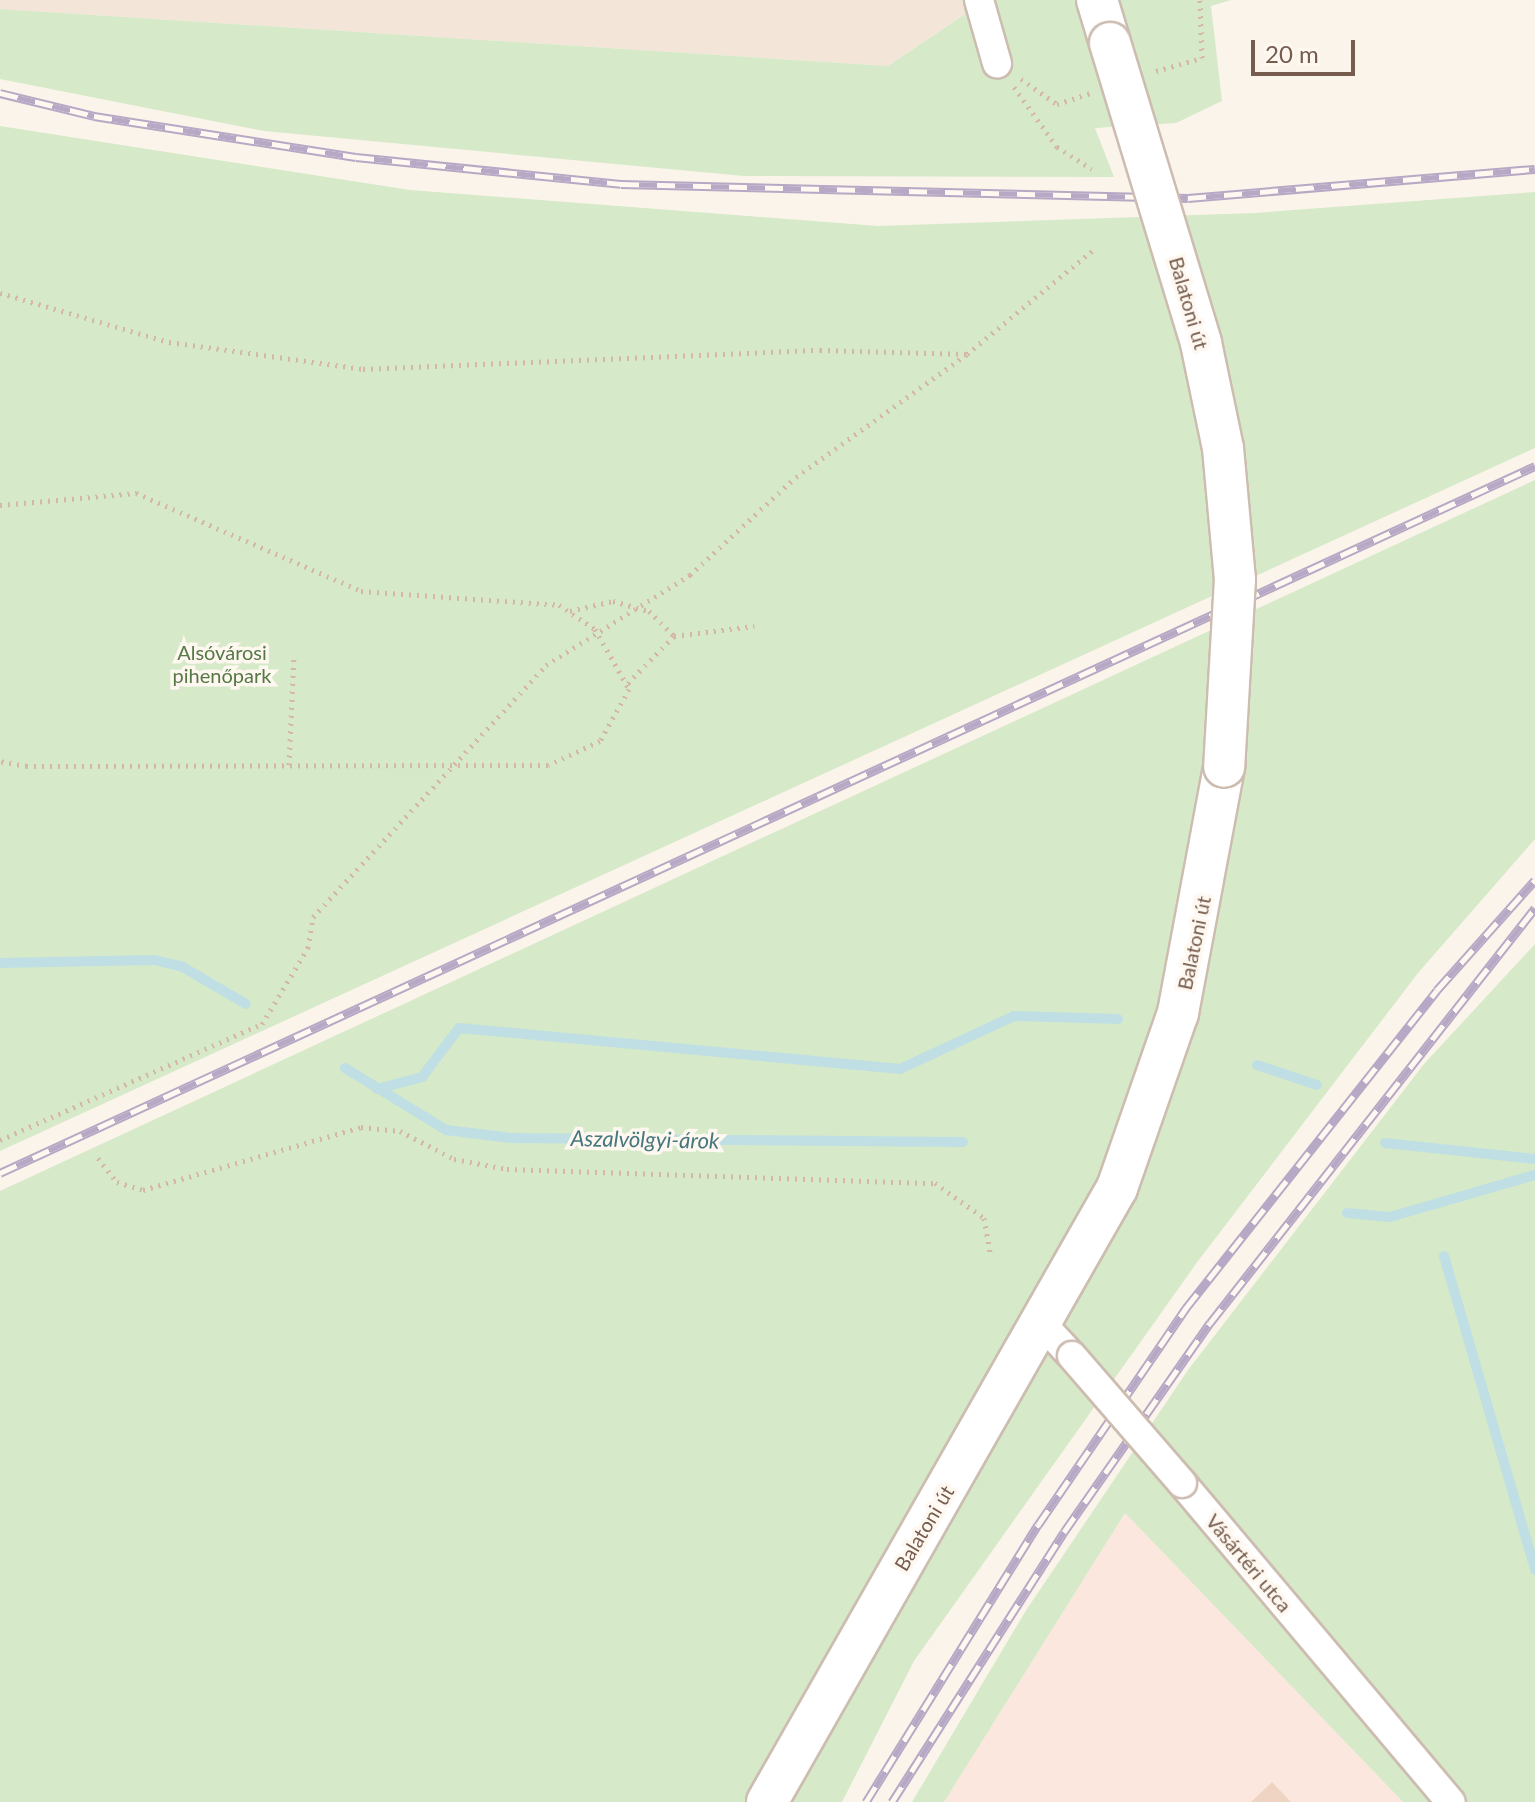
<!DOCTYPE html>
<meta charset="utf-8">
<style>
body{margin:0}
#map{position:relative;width:1535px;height:1802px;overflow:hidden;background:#fbf4ea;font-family:Lato,sans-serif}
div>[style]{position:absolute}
.residential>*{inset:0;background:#f3e6d8}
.commercial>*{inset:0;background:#fbe7de}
.green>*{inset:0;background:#d6e9c8}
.stream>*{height:10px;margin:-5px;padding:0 5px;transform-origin:5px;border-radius:5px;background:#bfdfe4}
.building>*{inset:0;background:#efd4c3}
.path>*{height:5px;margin-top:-2.5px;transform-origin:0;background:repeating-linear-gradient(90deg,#d4b7a6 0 2px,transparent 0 8px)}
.roads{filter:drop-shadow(2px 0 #cdbcb0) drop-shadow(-2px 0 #cdbcb0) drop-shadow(0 2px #cdbcb0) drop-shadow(0 -2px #cdbcb0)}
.street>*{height:28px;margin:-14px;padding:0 14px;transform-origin:14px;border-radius:14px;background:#fff}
.secondary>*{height:40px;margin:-20px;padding:0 20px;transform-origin:20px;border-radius:20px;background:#fff}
.rail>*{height:9px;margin-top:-4.5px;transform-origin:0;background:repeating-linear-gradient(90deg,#fef8f0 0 18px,#b7a8c5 0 36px);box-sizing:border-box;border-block:2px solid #b7a8c5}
.bridges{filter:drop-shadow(2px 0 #cdbcb0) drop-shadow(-2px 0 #cdbcb0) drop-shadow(0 2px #cdbcb0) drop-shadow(0 -2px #cdbcb0)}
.street-bridge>*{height:28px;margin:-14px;padding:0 14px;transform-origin:14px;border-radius:14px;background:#fff}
.secondary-bridge>*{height:40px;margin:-20px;padding:0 20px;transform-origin:20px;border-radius:20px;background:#fff}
span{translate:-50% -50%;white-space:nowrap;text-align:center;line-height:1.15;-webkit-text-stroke:7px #fef8f0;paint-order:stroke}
.street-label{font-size:20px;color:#755c4e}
.park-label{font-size:20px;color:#567947}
.water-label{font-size:22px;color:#46777f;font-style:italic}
.scale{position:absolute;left:1251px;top:40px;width:104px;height:36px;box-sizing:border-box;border:4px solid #755c4e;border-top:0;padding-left:10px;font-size:24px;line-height:28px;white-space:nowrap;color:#755c4e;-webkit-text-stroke:6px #fef8f0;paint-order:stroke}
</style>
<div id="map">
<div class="residential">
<i style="clip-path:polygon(0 0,962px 0,966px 13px,888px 66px,0 9px)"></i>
</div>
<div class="commercial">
<i style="clip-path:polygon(1125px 1513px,1403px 1802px,944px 1802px)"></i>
</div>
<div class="green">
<i style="clip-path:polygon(962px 0,1231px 0,1211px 6px,1222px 101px,1176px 123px,1095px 128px,1114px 177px,744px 176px,264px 131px,0 79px,0 9px,888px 66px,965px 14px)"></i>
<i style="clip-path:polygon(0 126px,410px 190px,878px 226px,1254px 213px,1535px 192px,1535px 448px,0 1151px)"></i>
<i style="clip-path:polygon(1535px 480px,1535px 839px,1418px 973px,1198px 1261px,914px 1661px,842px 1802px,0 1802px,0 1191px)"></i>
<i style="clip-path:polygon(1535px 944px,1535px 1802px,1403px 1802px,1125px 1513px,944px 1802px,912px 1802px,1025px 1612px,1188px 1370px,1424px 1064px)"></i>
</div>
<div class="stream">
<i style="left:0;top:963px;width:154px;rotate:-1.1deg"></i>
<i style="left:154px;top:960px;width:28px;rotate:13deg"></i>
<i style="left:181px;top:966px;width:75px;rotate:30.3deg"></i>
<i style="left:1257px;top:1065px;width:63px;rotate:18.4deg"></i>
<i style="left:345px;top:1068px;width:119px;rotate:31.5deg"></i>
<i style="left:446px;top:1130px;width:65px;rotate:7deg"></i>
<i style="left:511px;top:1138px;width:452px;rotate:0.5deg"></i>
<i style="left:377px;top:1089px;width:47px;rotate:-14.9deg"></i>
<i style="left:422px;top:1077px;width:61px;rotate:-52.9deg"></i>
<i style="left:459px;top:1028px;width:443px;rotate:5.3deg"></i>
<i style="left:900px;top:1069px;width:126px;rotate:-24.9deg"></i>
<i style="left:1014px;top:1016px;width:104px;rotate:1.7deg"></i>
<i style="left:1385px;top:1143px;width:151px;rotate:6.1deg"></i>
<i style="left:1347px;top:1213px;width:43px;rotate:5.3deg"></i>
<i style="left:1390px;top:1217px;width:151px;rotate:-16.2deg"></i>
<i style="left:1444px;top:1256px;width:327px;rotate:73.8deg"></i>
</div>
<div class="building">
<i style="clip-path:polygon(1272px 1782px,1291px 1802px,1251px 1802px)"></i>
</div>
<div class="path">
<i style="left:1156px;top:71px;width:48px;rotate:-15.8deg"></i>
<i style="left:1202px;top:58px;width:58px;rotate:-92deg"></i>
<i style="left:1021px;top:79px;width:44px;rotate:34.8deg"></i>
<i style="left:1057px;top:104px;width:35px;rotate:-18deg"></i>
<i style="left:1014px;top:87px;width:74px;rotate:54.4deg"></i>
<i style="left:1057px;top:147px;width:41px;rotate:32.2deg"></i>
<i style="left:0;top:293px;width:176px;rotate:16.2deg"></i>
<i style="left:169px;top:342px;width:196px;rotate:7.9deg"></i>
<i style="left:363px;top:369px;width:457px;rotate:-2.4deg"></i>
<i style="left:820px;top:350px;width:146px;rotate:1.6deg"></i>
<i style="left:0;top:505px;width:137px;rotate:-5deg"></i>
<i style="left:136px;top:493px;width:245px;rotate:23.5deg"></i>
<i style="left:361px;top:591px;width:198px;rotate:4deg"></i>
<i style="left:559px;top:605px;width:43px;rotate:33.7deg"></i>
<i style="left:595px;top:629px;width:69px;rotate:60.5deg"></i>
<i style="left:629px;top:689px;width:60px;rotate:119.1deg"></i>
<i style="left:600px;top:741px;width:57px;rotate:155.2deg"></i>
<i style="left:548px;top:765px;width:521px;rotate:179.89deg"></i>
<i style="left:27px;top:766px;width:27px;rotate:-170deg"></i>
<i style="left:570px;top:611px;width:44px;rotate:-13.1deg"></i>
<i style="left:613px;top:601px;width:37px;rotate:16deg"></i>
<i style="left:649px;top:611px;width:35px;rotate:45deg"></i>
<i style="left:674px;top:636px;width:69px;rotate:134.4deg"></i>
<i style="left:674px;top:636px;width:81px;rotate:-7.1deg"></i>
<i style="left:289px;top:765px;width:110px;rotate:-87.4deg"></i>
<i style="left:0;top:1140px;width:287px;rotate:-23.9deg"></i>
<i style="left:262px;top:1024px;width:89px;rotate:-58.8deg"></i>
<i style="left:308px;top:948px;width:31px;rotate:-81deg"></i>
<i style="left:313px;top:917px;width:343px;rotate:-47.2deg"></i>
<i style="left:546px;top:665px;width:170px;rotate:-32deg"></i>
<i style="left:690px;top:575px;width:144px;rotate:-42.8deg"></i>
<i style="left:796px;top:477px;width:211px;rotate:-35.7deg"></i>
<i style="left:967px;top:354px;width:163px;rotate:-39.5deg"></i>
<i style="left:98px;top:1158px;width:31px;rotate:52deg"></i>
<i style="left:117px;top:1182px;width:27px;rotate:17deg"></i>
<i style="left:143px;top:1190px;width:227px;rotate:-16.1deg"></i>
<i style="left:361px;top:1127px;width:39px;rotate:6deg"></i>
<i style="left:400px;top:1131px;width:61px;rotate:27.4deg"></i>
<i style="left:454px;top:1159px;width:54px;rotate:10.7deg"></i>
<i style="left:507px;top:1169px;width:428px;rotate:1.9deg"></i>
<i style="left:935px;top:1183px;width:60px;rotate:35.5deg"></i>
<i style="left:984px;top:1218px;width:39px;rotate:80deg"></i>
</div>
<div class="roads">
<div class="street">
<i style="left:979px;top:0;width:66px;rotate:74.1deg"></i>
<i style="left:1044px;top:1326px;width:41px;rotate:47deg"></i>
<i style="left:1182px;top:1483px;width:417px;rotate:49.9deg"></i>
</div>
<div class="secondary">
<i style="left:1097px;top:0;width:45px;rotate:73.2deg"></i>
<i style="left:767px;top:1802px;width:707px;rotate:-60.32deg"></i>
<i style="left:1117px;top:1188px;width:185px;rotate:-70.8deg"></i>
<i style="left:1178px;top:1013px;width:250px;rotate:-79.4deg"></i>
</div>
</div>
<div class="rail">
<i style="left:0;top:93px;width:97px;rotate:13.7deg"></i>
<i style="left:94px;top:116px;width:265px;rotate:8.9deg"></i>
<i style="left:356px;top:157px;width:266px;rotate:5.8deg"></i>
<i style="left:621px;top:184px;width:567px;rotate:1.41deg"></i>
<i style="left:1188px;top:198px;width:348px;rotate:-4.8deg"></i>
<i style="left:0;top:1173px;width:1690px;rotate:-24.73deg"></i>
<i style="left:866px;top:1802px;width:326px;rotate:-58.2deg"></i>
<i style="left:1038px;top:1525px;width:263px;rotate:-55.7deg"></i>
<i style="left:1186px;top:1308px;width:405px;rotate:-51.7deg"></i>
<i style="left:1437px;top:990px;width:147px;rotate:-48.3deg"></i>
<i style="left:892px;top:1802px;width:320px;rotate:-57.5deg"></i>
<i style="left:1064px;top:1532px;width:255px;rotate:-55.1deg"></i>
<i style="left:1210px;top:1323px;width:527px;rotate:-51.93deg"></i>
</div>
<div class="bridges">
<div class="street-bridge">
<i style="left:1072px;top:1356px;width:168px;rotate:49.1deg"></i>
</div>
<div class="secondary-bridge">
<i style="left:1110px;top:43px;width:313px;rotate:73.1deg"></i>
<i style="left:1201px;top:343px;width:107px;rotate:78.2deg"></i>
<i style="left:1223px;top:448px;width:132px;rotate:84.8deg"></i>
<i style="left:1235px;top:579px;width:188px;rotate:93.3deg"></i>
</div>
</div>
<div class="street-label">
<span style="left:1189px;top:303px;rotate:74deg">Balatoni út</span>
<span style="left:1194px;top:943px;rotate:-78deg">Balatoni út</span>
<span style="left:924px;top:1528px;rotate:-59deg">Balatoni út</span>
<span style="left:1249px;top:1563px;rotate:50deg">Vásártéri utca</span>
</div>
<div class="park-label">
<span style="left:222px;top:664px">Alsóvárosi<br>pihenőpark</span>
</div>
<div class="water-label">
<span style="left:645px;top:1139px;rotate:1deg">Aszalvölgyi-árok</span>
</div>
<div class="scale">20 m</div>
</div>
